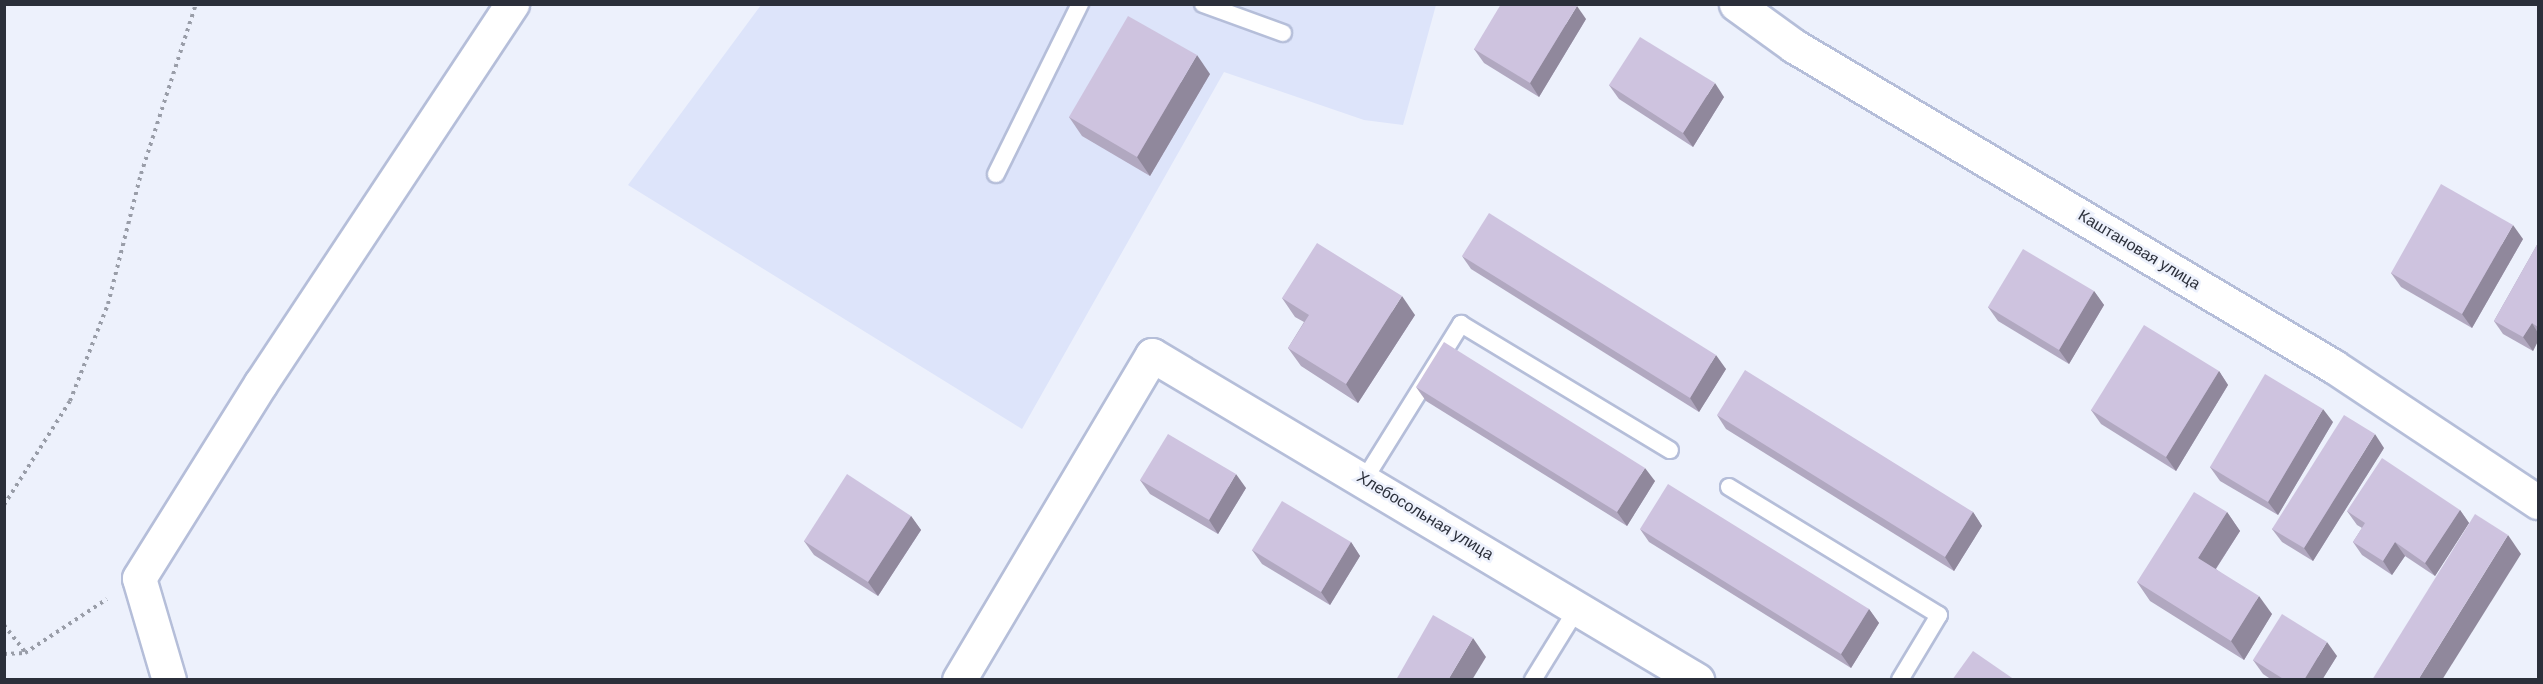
<!DOCTYPE html>
<meta charset="utf-8">
<style>
body{margin:0}
#map{position:relative;width:2543px;height:684px;overflow:hidden;background:#edf1fc;font-family:"DM Sans",sans-serif}
div>[style]{position:absolute}
.built>*{inset:0;background:#dde4fa}
.path>*{height:4px;margin-top:-2px;transform-origin:0;background:repeating-linear-gradient(90deg,#999da8 0 3px,transparent 0 7.5px)}
.roads{filter:drop-shadow(2px 0 #b5bed9) drop-shadow(-2px 0 #b5bed9) drop-shadow(0 2px #b5bed9) drop-shadow(0 -2px #b5bed9)}
.lane>*{height:16px;margin:-8px;padding:0 8px;transform-origin:8px;border-radius:8px;background:#fff}
.street>*{height:33px;margin:-16.5px;padding:0 16.5px;transform-origin:16.5px;border-radius:16.5px;background:#fff}
.wall>*{inset:0;background:#b1a8c0}
.shaded-wall>*{inset:0;background:#90889c}
.building>*{inset:0;background:#cec3df}
span{translate:-50% -50%;white-space:nowrap;text-align:center;line-height:1.15;-webkit-text-stroke:5px #edf1fc;paint-order:stroke}
.street-label{font-size:16px;color:#2b2f3a}
.frame{position:absolute;inset:0;border:6px solid #2b2f3a;pointer-events:none}
</style>
<div id="map">
<div class="built">
<i style="clip-path:polygon(761px 5px,1436px 5px,1403px 125px,1364px 120px,1224px 72px,1022px 429px,628px 185px)"></i>
</div>
<div class="path">
<i style="left:4px;top:505px;width:123px;rotate:-57.6deg"></i>
<i style="left:70px;top:401px;width:104px;rotate:-68.6deg"></i>
<i style="left:108px;top:304px;width:134px;rotate:-75.8deg"></i>
<i style="left:141px;top:174px;width:179px;rotate:-72.1deg"></i>
<i style="left:4px;top:625px;width:34px;rotate:52deg"></i>
<i style="left:4px;top:654px;width:21px;rotate:-3deg"></i>
<i style="left:25px;top:653px;width:98px;rotate:-33.4deg"></i>
</div>
<div class="roads">
<div class="lane">
<i style="left:1203px;top:4px;width:85px;rotate:19.9deg"></i>
<i style="left:996px;top:174px;width:190px;rotate:-63.7deg"></i>
<i style="left:1364px;top:480px;width:184px;rotate:-58.1deg"></i>
<i style="left:1461px;top:324px;width:244px;rotate:31.1deg"></i>
<i style="left:1729px;top:487px;width:246px;rotate:31.4deg"></i>
<i style="left:1939px;top:615px;width:76px;rotate:121deg"></i>
<i style="left:1533px;top:680px;width:86px;rotate:-58.3deg"></i>
</div>
<div class="street">
<i style="left:1736px;top:4px;width:72px;rotate:35.9deg"></i>
<i style="left:1794px;top:46px;width:627px;rotate:30.7deg"></i>
<i style="left:2333px;top:366px;width:246px;rotate:33.6deg"></i>
<i style="left:169px;top:680px;width:106px;rotate:-106.4deg"></i>
<i style="left:139px;top:578px;width:230px;rotate:-58deg"></i>
<i style="left:261px;top:383px;width:455px;rotate:-56.5deg"></i>
<i style="left:959px;top:680px;width:378px;rotate:-59.3deg"></i>
<i style="left:1152px;top:355px;width:635px;rotate:30.81deg"></i>
</div>
</div>
<div class="wall">
<i style="clip-path:polygon(1586px 19px,1539px 97px,1484px 63px,1474px 49px)"></i>
<i style="clip-path:polygon(1210px 74px,1150px 176px,1082px 136px,1069px 117px)"></i>
<i style="clip-path:polygon(1609px 85px,1724px 97px,1693px 147px,1619px 99px)"></i>
<i style="clip-path:polygon(2523px 239px,2472px 328px,2401px 287px,2391px 273px)"></i>
<i style="clip-path:polygon(2538px 243px,2538px 341px,2533px 351px,2503px 334px,2494px 321px)"></i>
<i style="clip-path:polygon(1462px 256px,1726px 369px,1699px 412px,1471px 269px)"></i>
<i style="clip-path:polygon(2094px 291px,2104px 305px,2069px 364px,1998px 321px,1988px 307px)"></i>
<i style="clip-path:polygon(1282px 298px,1415px 315px,1358px 403px,1301px 366px,1288px 348px,1304px 322px,1295px 317px)"></i>
<i style="clip-path:polygon(2219px 371px,2228px 385px,2176px 471px,2101px 424px,2091px 410px)"></i>
<i style="clip-path:polygon(1416px 387px,1655px 481px,1627px 526px,1426px 401px)"></i>
<i style="clip-path:polygon(1717px 415px,1973px 512px,1982px 526px,1954px 571px,1726px 429px)"></i>
<i style="clip-path:polygon(2333px 422px,2278px 515px,2220px 481px,2210px 467px)"></i>
<i style="clip-path:polygon(2384px 448px,2313px 561px,2282px 542px,2272px 529px)"></i>
<i style="clip-path:polygon(1140px 480px,1246px 488px,1218px 534px,1150px 494px)"></i>
<i style="clip-path:polygon(2460px 510px,2469px 523px,2435px 576px,2405px 556px,2392px 575px,2362px 555px,2353px 542px,2362px 528px,2357px 525px,2347px 511px)"></i>
<i style="clip-path:polygon(2227px 512px,2240px 531px,2216px 569px,2272px 614px,2244px 660px,2150px 601px,2137px 582px)"></i>
<i style="clip-path:polygon(911px 516px,921px 530px,878px 596px,814px 555px,804px 541px)"></i>
<i style="clip-path:polygon(1640px 529px,1869px 609px,1879px 623px,1851px 668px,1649px 542px)"></i>
<i style="clip-path:polygon(1351px 542px,1360px 556px,1330px 605px,1262px 564px,1252px 550px)"></i>
<i style="clip-path:polygon(2337px 656px,2322px 680px,2272px 680px,2263px 674px,2253px 660px)"></i>
</div>
<div class="shaded-wall">
<i style="clip-path:polygon(1577px 6px,1586px 19px,1539px 97px,1530px 83px)"></i>
<i style="clip-path:polygon(1197px 55px,1210px 74px,1150px 176px,1137px 157px)"></i>
<i style="clip-path:polygon(1715px 83px,1724px 97px,1693px 147px,1683px 133px)"></i>
<i style="clip-path:polygon(2513px 225px,2523px 239px,2472px 328px,2462px 314px)"></i>
<i style="clip-path:polygon(2094px 291px,2104px 305px,2069px 364px,2059px 350px)"></i>
<i style="clip-path:polygon(1402px 296px,1415px 315px,1358px 403px,1346px 384px)"></i>
<i style="clip-path:polygon(2532px 323px,2538px 333px,2538px 341px,2533px 351px,2523px 337px)"></i>
<i style="clip-path:polygon(1716px 355px,1726px 369px,1699px 412px,1690px 398px)"></i>
<i style="clip-path:polygon(2219px 371px,2228px 385px,2176px 471px,2166px 457px)"></i>
<i style="clip-path:polygon(2323px 409px,2333px 422px,2278px 515px,2268px 502px)"></i>
<i style="clip-path:polygon(2375px 434px,2384px 448px,2313px 561px,2304px 548px)"></i>
<i style="clip-path:polygon(1645px 468px,1655px 481px,1627px 526px,1617px 512px)"></i>
<i style="clip-path:polygon(1236px 474px,1246px 488px,1218px 534px,1209px 520px)"></i>
<i style="clip-path:polygon(2460px 510px,2469px 523px,2435px 576px,2425px 563px)"></i>
<i style="clip-path:polygon(1973px 512px,1982px 526px,1954px 571px,1945px 557px)"></i>
<i style="clip-path:polygon(2227px 512px,2240px 531px,2211px 576px,2198px 558px)"></i>
<i style="clip-path:polygon(911px 516px,921px 530px,878px 596px,868px 582px)"></i>
<i style="clip-path:polygon(2508px 535px,2521px 554px,2442px 680px,2418px 680px)"></i>
<i style="clip-path:polygon(1351px 542px,1360px 556px,1330px 605px,1321px 592px)"></i>
<i style="clip-path:polygon(2395px 542px,2405px 556px,2392px 575px,2383px 561px)"></i>
<i style="clip-path:polygon(2259px 596px,2272px 614px,2244px 660px,2231px 641px)"></i>
<i style="clip-path:polygon(1869px 609px,1879px 623px,1851px 668px,1841px 654px)"></i>
<i style="clip-path:polygon(1473px 638px,1486px 657px,1472px 680px,1448px 680px)"></i>
<i style="clip-path:polygon(2327px 642px,2337px 656px,2322px 680px,2304px 680px)"></i>
</div>
<div class="building">
<i style="clip-path:polygon(1501px 4px,1575px 4px,1577px 6px,1530px 83px,1474px 49px)"></i>
<i style="clip-path:polygon(1128px 16px,1197px 55px,1137px 157px,1069px 117px)"></i>
<i style="clip-path:polygon(1640px 37px,1715px 83px,1683px 133px,1609px 85px)"></i>
<i style="clip-path:polygon(2441px 184px,2513px 225px,2462px 314px,2391px 273px)"></i>
<i style="clip-path:polygon(1489px 213px,1716px 355px,1690px 398px,1462px 256px)"></i>
<i style="clip-path:polygon(1317px 243px,1402px 296px,1346px 384px,1288px 348px,1309px 315px,1282px 298px)"></i>
<i style="clip-path:polygon(2538px 243px,2538px 327px,2532px 323px,2523px 337px,2494px 321px)"></i>
<i style="clip-path:polygon(2023px 249px,2094px 291px,2059px 350px,1988px 307px)"></i>
<i style="clip-path:polygon(2144px 325px,2219px 371px,2166px 457px,2091px 410px)"></i>
<i style="clip-path:polygon(1444px 342px,1645px 468px,1617px 512px,1416px 387px)"></i>
<i style="clip-path:polygon(1745px 370px,1973px 512px,1945px 557px,1717px 415px)"></i>
<i style="clip-path:polygon(2265px 374px,2323px 409px,2268px 502px,2210px 467px)"></i>
<i style="clip-path:polygon(2344px 415px,2375px 434px,2304px 548px,2272px 529px)"></i>
<i style="clip-path:polygon(1168px 434px,1236px 474px,1209px 520px,1140px 480px)"></i>
<i style="clip-path:polygon(2382px 458px,2460px 510px,2425px 563px,2395px 542px,2383px 561px,2353px 542px,2365px 523px,2347px 511px)"></i>
<i style="clip-path:polygon(847px 474px,911px 516px,868px 582px,804px 541px)"></i>
<i style="clip-path:polygon(1668px 484px,1869px 609px,1841px 654px,1640px 529px)"></i>
<i style="clip-path:polygon(2194px 492px,2227px 512px,2198px 558px,2259px 596px,2231px 641px,2137px 582px)"></i>
<i style="clip-path:polygon(1282px 501px,1351px 542px,1321px 592px,1252px 550px)"></i>
<i style="clip-path:polygon(2475px 514px,2508px 535px,2418px 680px,2372px 680px)"></i>
<i style="clip-path:polygon(2282px 614px,2327px 642px,2304px 680px,2285px 680px,2253px 660px)"></i>
<i style="clip-path:polygon(1433px 615px,1473px 638px,1448px 680px,1396px 680px)"></i>
<i style="clip-path:polygon(1973px 651px,2015px 680px,1952px 680px)"></i>
</div>
<div class="street-label">
<span style="left:2139px;top:250px;rotate:31deg">Каштановая улица</span>
<span style="left:1425px;top:516px;rotate:31deg">Хлебосольная улица</span>
</div>
<div class="frame"></div>
</div>
